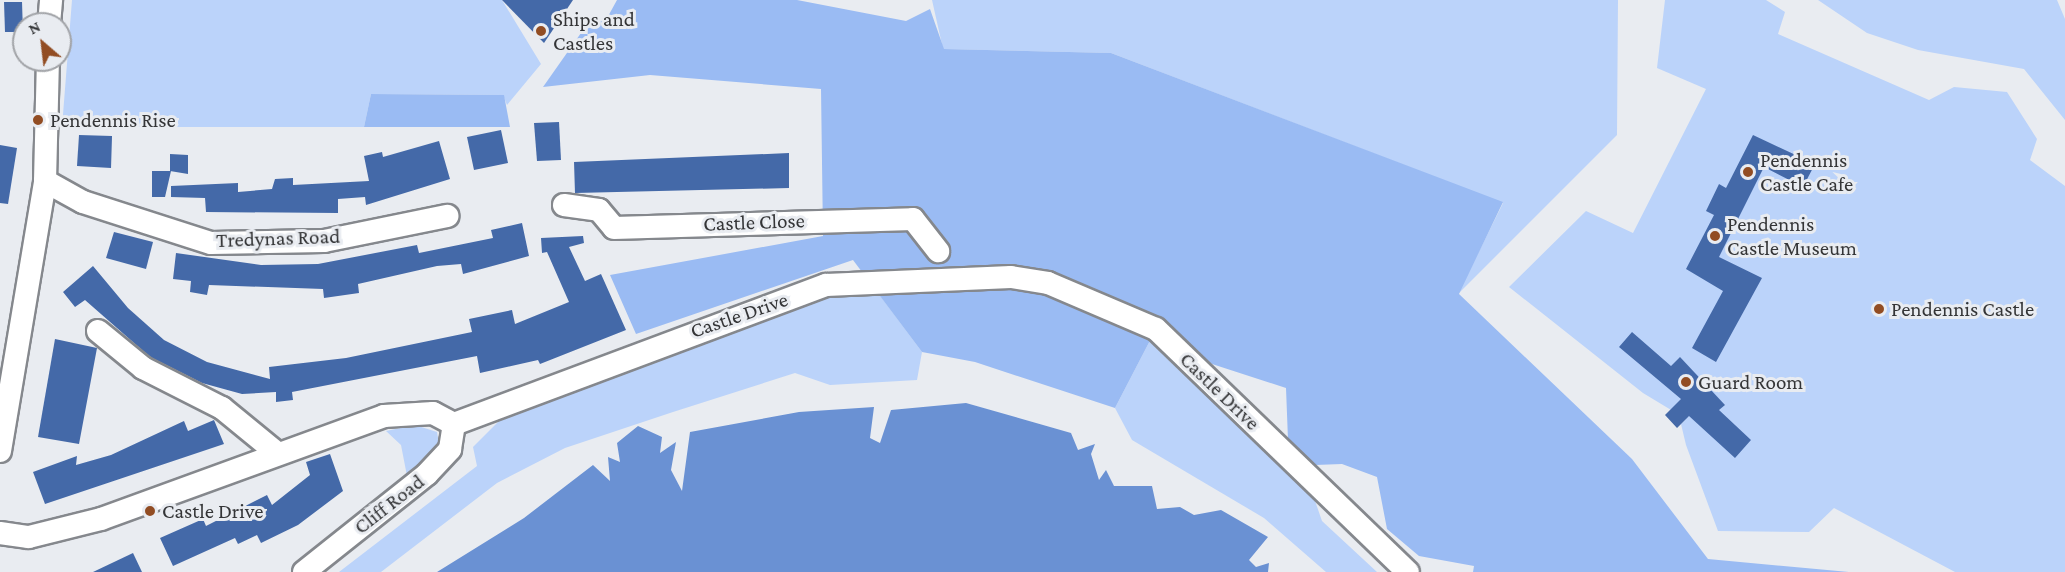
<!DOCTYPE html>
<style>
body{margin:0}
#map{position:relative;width:2065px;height:572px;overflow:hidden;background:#e9ecf1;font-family:"Crimson Pro",serif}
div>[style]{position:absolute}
.green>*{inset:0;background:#bbd3fa}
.forest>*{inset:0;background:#9abbf3}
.water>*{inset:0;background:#6a91d3}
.building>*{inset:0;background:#4469a8}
.roads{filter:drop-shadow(2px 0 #85888d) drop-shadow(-2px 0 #85888d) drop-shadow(0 2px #85888d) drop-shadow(0 -2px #85888d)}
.minor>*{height:22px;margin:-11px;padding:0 11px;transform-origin:11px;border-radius:11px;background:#fff}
.dots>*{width:16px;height:16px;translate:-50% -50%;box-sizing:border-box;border:3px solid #e9ecf1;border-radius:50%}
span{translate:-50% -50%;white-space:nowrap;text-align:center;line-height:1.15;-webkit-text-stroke:6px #e9ecf1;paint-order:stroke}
.poi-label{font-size:21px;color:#343537}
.left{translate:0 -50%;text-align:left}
.street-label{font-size:21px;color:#343537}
.north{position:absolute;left:12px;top:12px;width:60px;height:60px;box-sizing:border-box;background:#e9ecf1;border:2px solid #a1a3a7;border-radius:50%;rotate:332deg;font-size:16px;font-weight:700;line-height:24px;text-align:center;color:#343537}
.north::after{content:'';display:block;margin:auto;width:21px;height:27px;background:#924d23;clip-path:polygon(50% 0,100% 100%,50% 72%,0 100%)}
</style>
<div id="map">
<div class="green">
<i style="clip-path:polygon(72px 0,502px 0,541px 64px,507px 105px,503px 95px,371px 94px,364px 127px,62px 127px)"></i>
<i style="clip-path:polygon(932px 0,1618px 0,1617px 135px,1458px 294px,1503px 203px,1111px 53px,943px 49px)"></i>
<i style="clip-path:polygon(1665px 0,1766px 0,1785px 12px,1778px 34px,1929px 100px,1954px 87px,2007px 92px,2037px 139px,2030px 160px,2065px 186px,2065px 572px,1955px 572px,1834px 508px,1809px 532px,1718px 531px,1686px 445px,1681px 424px,1686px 419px,1643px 393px,1509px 287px,1586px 211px,1633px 233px,1706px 89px,1657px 68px)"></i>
<i style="clip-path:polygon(1818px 0,2057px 0,2065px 19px,2065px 120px,2024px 69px,1918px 50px,1867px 33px)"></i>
<i style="clip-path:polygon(878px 293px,922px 352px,917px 380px,830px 385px,795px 373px,673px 412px,565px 448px,497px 483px,381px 572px,339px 572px,477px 466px,473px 447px,503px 417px,770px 303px)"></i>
<i style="clip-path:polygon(1156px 329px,1313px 495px,1322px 521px,1377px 572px,1326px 572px,1264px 518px,1132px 440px,1115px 408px)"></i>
<i style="clip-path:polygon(415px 425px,437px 432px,439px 444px,407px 476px,401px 445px,386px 431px)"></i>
</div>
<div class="forest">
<i style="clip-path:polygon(617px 0,797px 0,906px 21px,930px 9px,944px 49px,1111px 53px,1503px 202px,1459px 294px,1632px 459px,1708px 559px,1849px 572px,1473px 572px,1474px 566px,1419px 556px,1387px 529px,1377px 477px,1342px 464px,1315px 465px,1288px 440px,1286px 388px,1212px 364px,1156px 329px,1115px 408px,975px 362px,922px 352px,853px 260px,636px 334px,610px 275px,823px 236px,821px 89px,650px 75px,543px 87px,588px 23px,606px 20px)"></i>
<i style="clip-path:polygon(371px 94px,504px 95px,510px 127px,364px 127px)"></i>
</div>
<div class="water">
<i style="clip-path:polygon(966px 403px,1071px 433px,1078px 450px,1095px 444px,1091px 454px,1099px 480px,1106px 470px,1114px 486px,1152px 486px,1157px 509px,1180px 507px,1194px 515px,1221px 510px,1268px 537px,1249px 560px,1256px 567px,1269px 563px,1268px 572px,437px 572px,524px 518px,593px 465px,610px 481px,608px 457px,620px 462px,617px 443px,638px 426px,662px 437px,660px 453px,676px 442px,671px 470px,682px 491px,690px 432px,799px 412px,874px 407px,870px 438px,880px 443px,891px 410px)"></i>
</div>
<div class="building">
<i style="clip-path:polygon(502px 0,573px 0,544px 43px)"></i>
<i style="clip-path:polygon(4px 2px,22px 2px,23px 32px,5px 32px)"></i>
<i style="clip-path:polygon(559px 122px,561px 160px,537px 161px,534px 123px)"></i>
<i style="clip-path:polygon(501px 130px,508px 163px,474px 170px,467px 137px)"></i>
<i style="clip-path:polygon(79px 135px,112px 136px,111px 168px,77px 166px)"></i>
<i style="clip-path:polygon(1753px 135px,1815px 164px,1803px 187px,1764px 167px,1719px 257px,1762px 278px,1716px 362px,1692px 348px,1723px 291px,1686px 269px,1714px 215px,1706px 211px,1719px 184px,1726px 188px)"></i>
<i style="clip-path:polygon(439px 141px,450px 179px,366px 205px,365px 197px,338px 199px,338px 213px,206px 212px,205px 198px,171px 197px,171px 186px,238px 183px,238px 192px,272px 189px,275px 179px,293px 178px,293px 185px,369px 181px,364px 156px,382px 152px,383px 157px)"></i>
<i style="clip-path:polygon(0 145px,17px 148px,8px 204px,0 203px)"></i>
<i style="clip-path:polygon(789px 153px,789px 188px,575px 193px,574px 162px)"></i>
<i style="clip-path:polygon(170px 154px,188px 155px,188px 174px,170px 171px)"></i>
<i style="clip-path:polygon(152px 171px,171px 171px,165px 197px,152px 197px)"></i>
<i style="clip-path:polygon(522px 223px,529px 256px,463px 274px,461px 264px,437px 266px,358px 284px,359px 293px,324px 298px,323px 289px,209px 285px,207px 295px,190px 292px,191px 281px,173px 279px,176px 253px,261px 265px,318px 264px,417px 245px,419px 253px,493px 238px,491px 230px)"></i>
<i style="clip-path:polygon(114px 232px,153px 242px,146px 269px,106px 258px)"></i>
<i style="clip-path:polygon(583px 236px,584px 243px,569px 247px,585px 281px,601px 274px,626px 330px,540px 364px,538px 360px,480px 373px,477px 356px,292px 392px,293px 400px,276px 402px,276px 392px,242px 394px,202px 383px,150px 357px,85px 300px,75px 307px,63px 292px,93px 266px,128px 308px,164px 340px,207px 362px,270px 379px,269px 367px,346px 358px,472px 332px,469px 319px,512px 310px,515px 324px,569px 302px,547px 252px,542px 253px,541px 238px)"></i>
<i style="clip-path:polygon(1632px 332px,1671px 366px,1680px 357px,1725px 405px,1719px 410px,1751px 440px,1735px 458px,1689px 416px,1677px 428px,1665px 415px,1681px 399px,1619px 347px)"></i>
<i style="clip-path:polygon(55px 339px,97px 348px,79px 444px,38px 437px)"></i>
<i style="clip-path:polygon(214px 420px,224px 444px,45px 504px,33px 472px,77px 456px,76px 465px,111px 455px,184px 421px,188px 431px)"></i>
<i style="clip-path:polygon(330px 454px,343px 491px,298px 525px,261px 543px,257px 535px,238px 544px,235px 538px,173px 566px,160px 538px,203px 519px,206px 526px,267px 495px,272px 505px,310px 475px,306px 462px)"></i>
<i style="clip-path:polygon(133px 553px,142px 572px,93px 572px)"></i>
</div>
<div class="roads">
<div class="minor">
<i style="left:49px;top:24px;width:24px;rotate:-85deg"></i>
<i style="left:45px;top:181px;width:43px;rotate:28.9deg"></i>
<i style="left:83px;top:202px;width:134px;rotate:17.8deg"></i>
<i style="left:211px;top:243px;width:113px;rotate:-1deg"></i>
<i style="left:324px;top:241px;width:126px;rotate:-11.5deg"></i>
<i style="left:564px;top:205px;width:35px;rotate:8deg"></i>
<i style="left:599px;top:210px;width:23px;rotate:50deg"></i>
<i style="left:614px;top:228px;width:299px;rotate:-1.7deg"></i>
<i style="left:913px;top:219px;width:41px;rotate:52deg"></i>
<i style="left:98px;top:331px;width:58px;rotate:39.4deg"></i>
<i style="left:143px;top:368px;width:89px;rotate:26.9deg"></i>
<i style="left:222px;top:408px;width:71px;rotate:39.3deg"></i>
<i style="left:454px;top:424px;width:397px;rotate:-20.5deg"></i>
<i style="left:826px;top:285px;width:185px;rotate:-2.5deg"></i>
<i style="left:1011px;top:277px;width:37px;rotate:9deg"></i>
<i style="left:1048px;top:283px;width:117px;rotate:23.1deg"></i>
<i style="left:1156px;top:329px;width:350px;rotate:44deg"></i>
<i style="left:0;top:451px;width:274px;rotate:-80.5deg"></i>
<i style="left:45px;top:181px;width:121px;rotate:-88.6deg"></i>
<i style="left:0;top:533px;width:29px;rotate:8deg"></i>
<i style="left:29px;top:537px;width:74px;rotate:-14deg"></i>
<i style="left:101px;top:519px;width:301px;rotate:-20deg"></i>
<i style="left:384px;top:416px;width:49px;rotate:-3.5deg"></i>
<i style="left:433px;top:413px;width:24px;rotate:28deg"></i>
<i style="left:304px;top:572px;width:157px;rotate:-38.5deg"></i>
<i style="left:427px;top:474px;width:34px;rotate:-47deg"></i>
<i style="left:450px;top:449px;width:25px;rotate:-81deg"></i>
</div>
</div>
<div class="dots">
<i style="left:541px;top:31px;background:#924d23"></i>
<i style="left:38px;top:120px;background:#924d23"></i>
<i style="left:1748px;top:172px;background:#924d23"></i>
<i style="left:1715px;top:236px;background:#924d23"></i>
<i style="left:1879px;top:309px;background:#924d23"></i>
<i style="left:1686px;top:382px;background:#924d23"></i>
<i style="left:150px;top:511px;background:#924d23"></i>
</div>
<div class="poi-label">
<span class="left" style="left:553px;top:31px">Ships and<br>Castles</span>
<span class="left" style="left:50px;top:120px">Pendennis Rise</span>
<span class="left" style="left:1760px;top:172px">Pendennis<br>Castle Cafe</span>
<span class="left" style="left:1727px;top:236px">Pendennis<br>Castle Museum</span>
<span class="left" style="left:1891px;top:309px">Pendennis Castle</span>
<span class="left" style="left:1698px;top:382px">Guard Room</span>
<span class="left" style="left:162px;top:511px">Castle Drive</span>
</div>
<div class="street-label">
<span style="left:754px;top:222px;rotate:-2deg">Castle Close</span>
<span style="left:278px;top:238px;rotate:-2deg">Tredynas Road</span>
<span style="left:739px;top:315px;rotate:-19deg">Castle Drive</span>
<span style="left:1220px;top:391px;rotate:44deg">Castle Drive</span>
<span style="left:389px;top:504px;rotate:-38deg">Cliff Road</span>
</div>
<div class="north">N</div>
</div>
